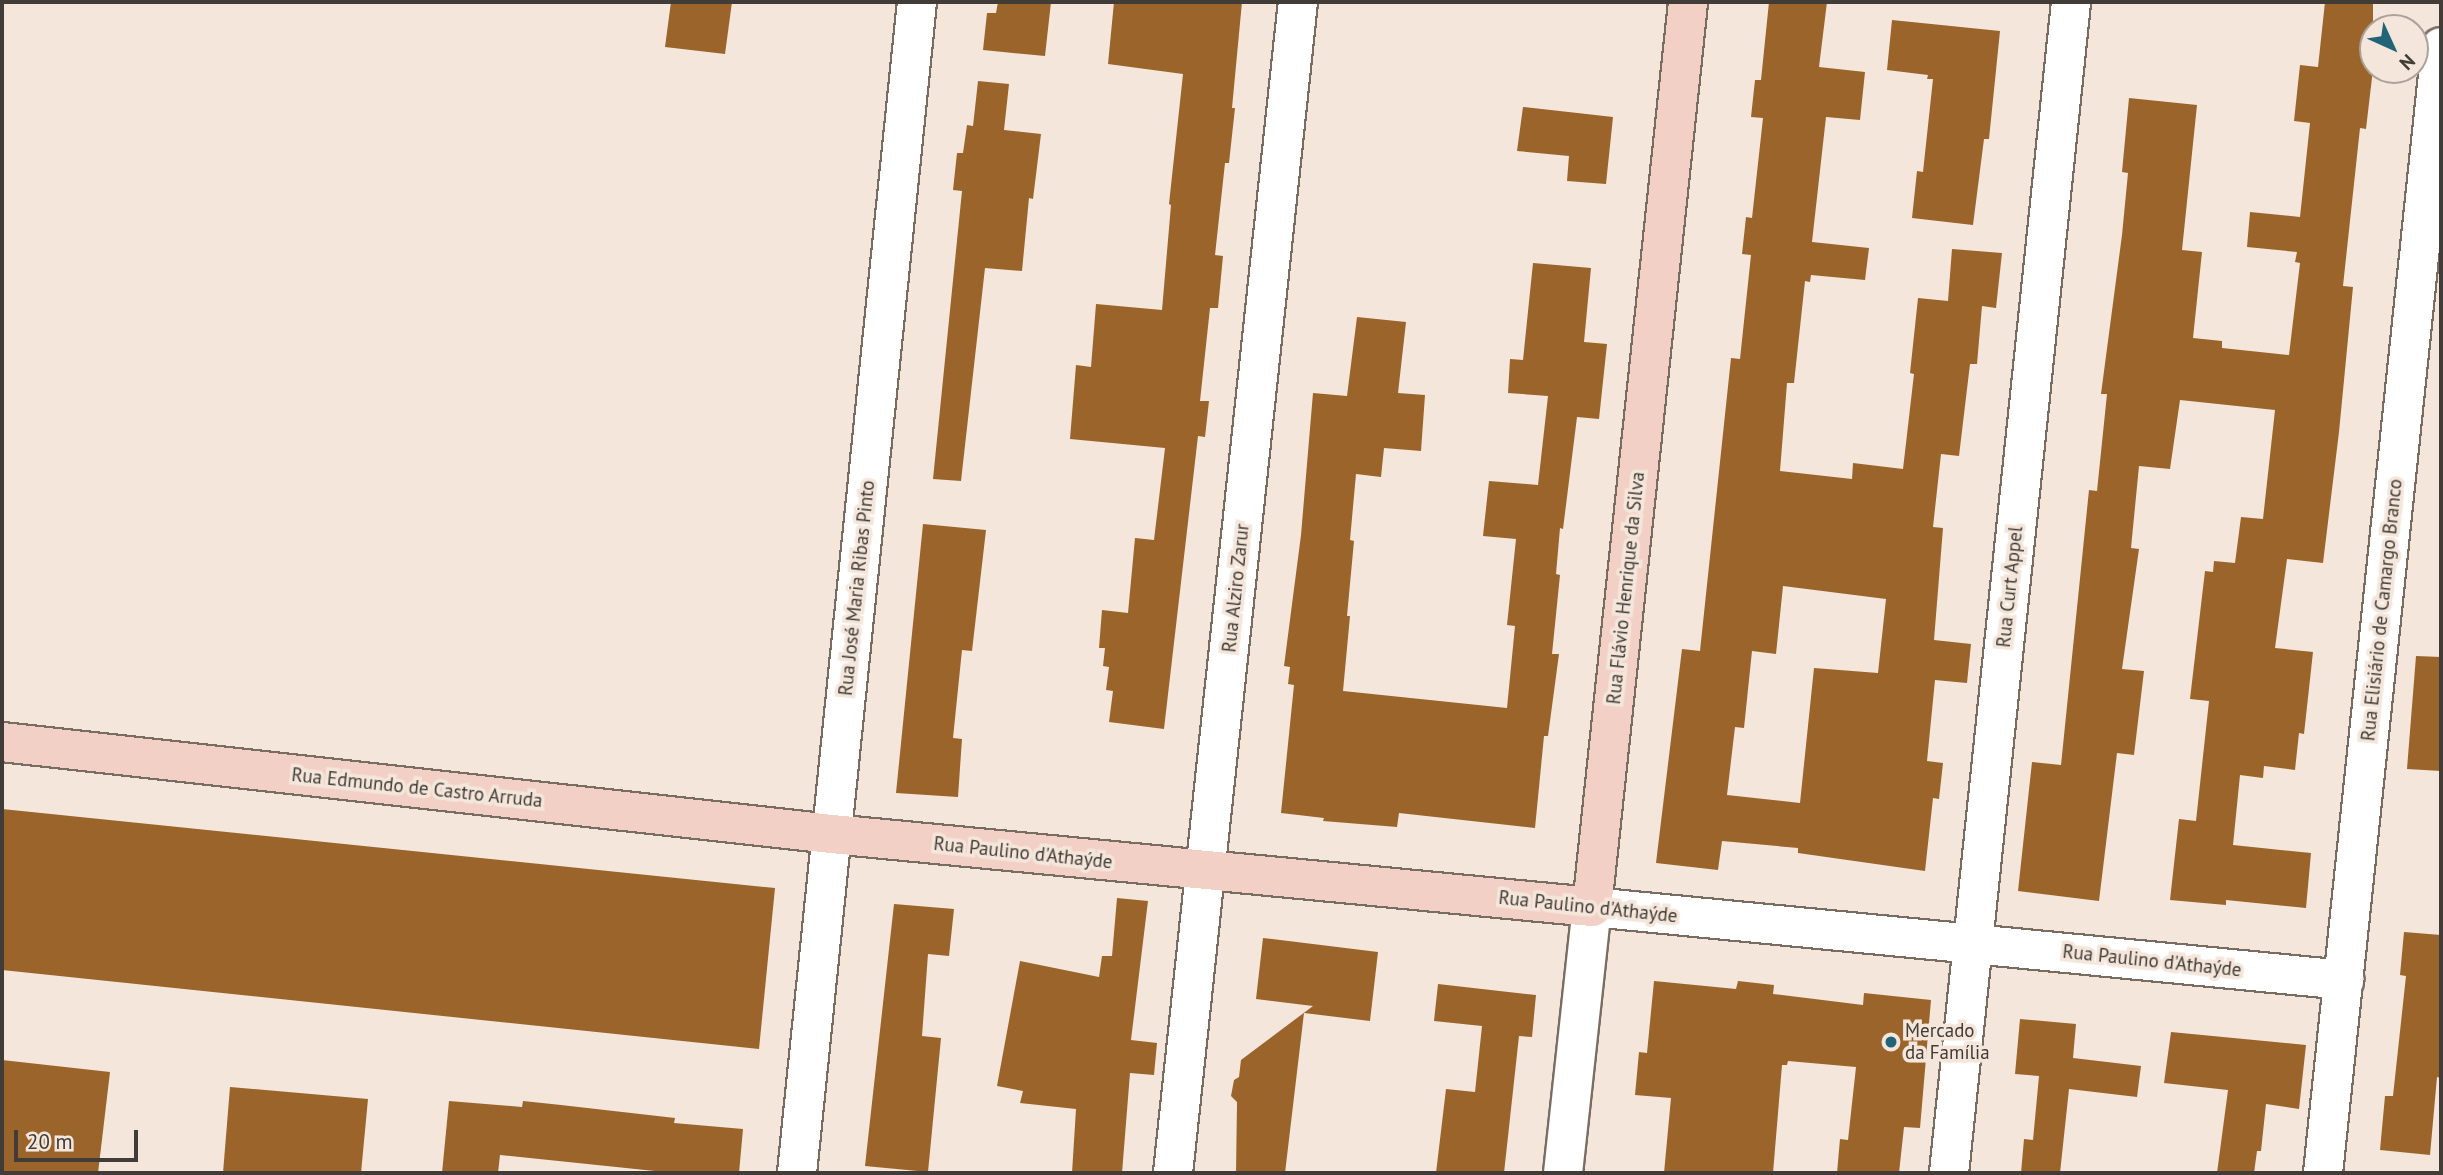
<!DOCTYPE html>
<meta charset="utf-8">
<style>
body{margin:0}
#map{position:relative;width:2443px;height:1175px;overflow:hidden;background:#f4e6da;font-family:"PT Sans",sans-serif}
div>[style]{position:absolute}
.building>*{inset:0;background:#9b642b}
.roads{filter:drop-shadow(2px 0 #796d62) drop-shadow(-2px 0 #796d62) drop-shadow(0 2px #796d62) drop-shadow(0 -2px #796d62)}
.street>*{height:38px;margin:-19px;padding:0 19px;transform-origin:19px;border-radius:19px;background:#fff}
.secondary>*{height:38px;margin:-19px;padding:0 19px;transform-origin:19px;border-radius:19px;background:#f3d0c6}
.dots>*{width:19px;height:19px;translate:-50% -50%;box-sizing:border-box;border:4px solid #f4e6da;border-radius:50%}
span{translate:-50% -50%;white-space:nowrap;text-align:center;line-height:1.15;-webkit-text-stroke:7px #f4e6da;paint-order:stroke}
.street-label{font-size:19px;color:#413c37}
.poi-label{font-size:19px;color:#413c37}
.left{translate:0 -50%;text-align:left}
.frame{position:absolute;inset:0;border:4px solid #413c37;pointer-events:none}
.north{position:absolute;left:2359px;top:14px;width:70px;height:70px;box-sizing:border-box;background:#f4e6da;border:2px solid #aca299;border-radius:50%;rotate:135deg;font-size:19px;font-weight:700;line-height:28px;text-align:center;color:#413c37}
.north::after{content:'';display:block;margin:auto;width:24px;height:32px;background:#216377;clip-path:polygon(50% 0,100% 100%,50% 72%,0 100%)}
.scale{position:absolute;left:14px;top:1130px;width:124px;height:32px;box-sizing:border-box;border:4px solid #413c37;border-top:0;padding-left:9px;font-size:21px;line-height:24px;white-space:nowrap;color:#413c37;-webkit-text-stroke:5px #f4e6da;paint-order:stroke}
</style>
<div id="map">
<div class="building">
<i style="clip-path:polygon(671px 2px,732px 2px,725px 54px,665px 47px)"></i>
<i style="clip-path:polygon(998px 2px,1051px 2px,1045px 56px,983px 50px,987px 13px,996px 13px)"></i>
<i style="clip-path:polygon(1114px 2px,1242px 2px,1232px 108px,1235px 108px,1229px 163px,1225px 163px,1215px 255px,1223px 256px,1218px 308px,1210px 308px,1200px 401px,1209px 401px,1205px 437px,1198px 436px,1164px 729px,1109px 722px,1113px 691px,1106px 690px,1109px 667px,1103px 666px,1105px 648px,1099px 648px,1102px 610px,1128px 613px,1135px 538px,1154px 540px,1165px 448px,1070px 439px,1076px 365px,1091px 367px,1096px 304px,1162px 310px,1171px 205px,1169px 204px,1183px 74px,1108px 64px)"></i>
<i style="clip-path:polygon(evenodd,1769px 2px,1827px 2px,1819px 67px,1865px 72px,1860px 120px,1826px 117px,1812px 242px,1869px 248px,1865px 280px,1811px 275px,1810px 282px,1805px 281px,1794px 383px,1787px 383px,1780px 471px,1852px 479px,1853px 463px,1903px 469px,1914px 374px,1910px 373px,1918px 298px,1948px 301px,1952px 249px,2002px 253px,1996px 308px,1982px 306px,1977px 364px,1970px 364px,1959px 456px,1941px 454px,1933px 527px,1943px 528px,1934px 640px,1971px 644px,1967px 683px,1935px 680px,1927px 761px,1943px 763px,1939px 799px,1933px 798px,1925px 871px,1798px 853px,1798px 848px,1722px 841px,1718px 870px,1656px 863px,1682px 649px,1700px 651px,1731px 358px,1740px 359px,1751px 255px,1742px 254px,1746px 217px,1752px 218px,1763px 118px,1751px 117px,1755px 80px,1761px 80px,1769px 2px,1783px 586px,1886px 599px,1878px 673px,1814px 668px,1800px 803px,1727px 795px,1735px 727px,1744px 728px,1752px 651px,1776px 654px,1783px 586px)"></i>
<i style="clip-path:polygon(2325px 2px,2373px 2px,2373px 69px,2366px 129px,2360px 128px,2343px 286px,2353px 287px,2339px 432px,2323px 563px,2287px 559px,2275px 648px,2313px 652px,2304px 734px,2299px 733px,2295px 770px,2264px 766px,2263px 778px,2240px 775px,2233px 845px,2311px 853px,2306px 908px,2226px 900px,2226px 905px,2170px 900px,2179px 819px,2196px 821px,2209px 701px,2190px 699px,2205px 571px,2213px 572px,2214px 561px,2235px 563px,2241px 517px,2263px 519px,2275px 410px,2180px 400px,2170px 469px,2139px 466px,2131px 548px,2139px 549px,2122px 669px,2144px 671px,2134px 755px,2117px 753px,2099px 901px,2018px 891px,2032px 762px,2061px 765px,2089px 490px,2097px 491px,2107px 394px,2101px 394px,2122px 235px,2128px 173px,2122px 172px,2129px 98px,2197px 105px,2182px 250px,2202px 252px,2193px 338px,2222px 341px,2222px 348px,2289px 355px,2300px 263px,2295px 262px,2297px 252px,2247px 247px,2250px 212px,2300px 217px,2310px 123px,2294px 121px,2300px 65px,2318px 67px)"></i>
<i style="clip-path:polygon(1892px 20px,2000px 31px,1989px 139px,1984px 139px,1973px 225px,1912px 218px,1917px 171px,1923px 172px,1933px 79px,1927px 79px,1928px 75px,1887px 70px)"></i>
<i style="clip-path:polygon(978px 81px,1009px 84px,1004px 130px,1041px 134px,1033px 199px,1029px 198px,1022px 271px,985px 268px,961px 481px,933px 479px,962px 191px,953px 190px,957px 153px,963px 153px,967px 125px,973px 126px)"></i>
<i style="clip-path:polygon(1523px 107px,1613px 117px,1606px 184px,1567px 181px,1569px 156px,1517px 151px)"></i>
<i style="clip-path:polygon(1533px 263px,1591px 268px,1584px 342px,1607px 344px,1599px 419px,1577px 417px,1563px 529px,1560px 528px,1556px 574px,1560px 575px,1552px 654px,1559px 654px,1548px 736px,1544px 736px,1535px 828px,1399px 813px,1397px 827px,1323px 821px,1324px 818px,1281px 813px,1294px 685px,1288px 684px,1290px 667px,1284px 666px,1301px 535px,1313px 393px,1347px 396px,1357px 317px,1406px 322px,1398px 393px,1425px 395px,1421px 451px,1384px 448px,1381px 477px,1356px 474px,1350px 540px,1354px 541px,1347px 616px,1350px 616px,1343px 691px,1507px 708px,1515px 626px,1507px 625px,1516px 539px,1483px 536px,1489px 481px,1538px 485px,1548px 396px,1508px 393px,1510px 359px,1523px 360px)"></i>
<i style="clip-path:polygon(923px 524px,986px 530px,972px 651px,962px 650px,953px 738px,962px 739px,958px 797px,896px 793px)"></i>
<i style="clip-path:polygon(2416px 656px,2441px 657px,2441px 771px,2407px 769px)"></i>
<i style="clip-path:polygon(2px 809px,775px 888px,759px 1049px,2px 970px)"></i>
<i style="clip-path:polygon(1117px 898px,1148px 901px,1131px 1040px,1157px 1043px,1154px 1075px,1130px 1073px,1122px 1173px,1072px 1173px,1076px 1109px,1020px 1103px,1023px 1091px,997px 1086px,1020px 961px,1099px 977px,1102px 956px,1112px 956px)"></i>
<i style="clip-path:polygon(894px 904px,954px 909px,949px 956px,928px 954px,922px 1036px,941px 1038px,928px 1172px,865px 1166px)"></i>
<i style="clip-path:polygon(2404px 932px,2441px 935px,2441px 1078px,2437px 1077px,2430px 1155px,2380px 1150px,2385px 1096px,2393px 1096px,2406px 976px,2400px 975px)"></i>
<i style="clip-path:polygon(1263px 938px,1378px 952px,1370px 1021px,1304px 1013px,1285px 1173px,1236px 1173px,1237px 1102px,1231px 1096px,1234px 1080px,1239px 1077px,1241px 1060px,1313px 1006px,1256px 999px)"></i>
<i style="clip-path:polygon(1654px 981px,1736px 989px,1738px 981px,1774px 985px,1773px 994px,1863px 1005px,1864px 993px,1931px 1000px,1920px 1128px,1904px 1127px,1899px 1173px,1837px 1173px,1840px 1139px,1848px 1140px,1856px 1067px,1788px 1061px,1787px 1065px,1782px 1065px,1773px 1173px,1664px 1173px,1671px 1098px,1635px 1095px,1639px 1052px,1647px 1053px)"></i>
<i style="clip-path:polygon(1438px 984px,1536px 995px,1532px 1037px,1519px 1036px,1504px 1173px,1436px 1173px,1446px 1089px,1475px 1092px,1482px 1026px,1434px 1021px)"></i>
<i style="clip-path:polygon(2020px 1019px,2076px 1024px,2073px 1058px,2141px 1066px,2137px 1097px,2069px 1089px,2060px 1173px,2021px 1173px,2024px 1139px,2033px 1140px,2039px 1076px,2015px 1074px)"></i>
<i style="clip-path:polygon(2171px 1032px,2306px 1045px,2299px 1109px,2266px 1104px,2261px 1151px,2257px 1151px,2254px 1173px,2217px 1173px,2228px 1090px,2164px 1083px)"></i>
<i style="clip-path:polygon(2px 1060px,110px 1072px,98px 1173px,2px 1173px)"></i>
<i style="clip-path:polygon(230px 1087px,368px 1099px,361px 1173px,223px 1173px)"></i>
<i style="clip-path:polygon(449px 1101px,522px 1107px,523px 1101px,561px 1105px,675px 1118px,674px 1123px,743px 1129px,739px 1173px,674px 1173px,500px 1155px,498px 1173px,442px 1173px)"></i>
</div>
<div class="roads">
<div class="street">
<i style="left:797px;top:1173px;width:1177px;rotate:-84.15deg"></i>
<i style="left:1173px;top:1173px;width:1178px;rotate:-83.91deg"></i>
<i style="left:1563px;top:1173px;width:268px;rotate:-83.8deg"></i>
<i style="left:1592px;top:907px;width:756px;rotate:5.54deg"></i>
<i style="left:1949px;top:1173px;width:1177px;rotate:-84.05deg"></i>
<i style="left:2323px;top:1173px;width:1132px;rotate:-84.02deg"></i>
</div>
<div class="secondary">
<i style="left:2px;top:742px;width:835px;rotate:6.33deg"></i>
<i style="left:832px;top:834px;width:763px;rotate:5.49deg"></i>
<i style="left:1592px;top:907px;width:910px;rotate:-83.94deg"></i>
</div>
</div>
<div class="dots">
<i style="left:1891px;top:1042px;background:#216377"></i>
</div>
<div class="street-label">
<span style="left:2010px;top:587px;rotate:-84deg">Rua Curt Appel</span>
<span style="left:857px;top:588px;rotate:-84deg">Rua José Maria Ribas Pinto</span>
<span style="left:1236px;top:588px;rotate:-84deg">Rua Alziro Zarur</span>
<span style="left:1626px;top:588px;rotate:-84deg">Rua Flávio Henrique da Silva</span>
<span style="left:2382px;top:610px;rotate:-84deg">Rua Elisiário de Camargo Branco</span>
<span style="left:417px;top:788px;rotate:6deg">Rua Edmundo de Castro Arruda</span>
<span style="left:1023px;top:853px;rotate:6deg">Rua Paulino d'Athaýde</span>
<span style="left:1588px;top:907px;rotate:6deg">Rua Paulino d'Athaýde</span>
<span style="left:2152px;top:961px;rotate:6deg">Rua Paulino d'Athaýde</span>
</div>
<div class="poi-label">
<span class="left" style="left:1905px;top:1042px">Mercado<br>da Família</span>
</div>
<div class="frame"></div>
<div class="north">N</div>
<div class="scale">20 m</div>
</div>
